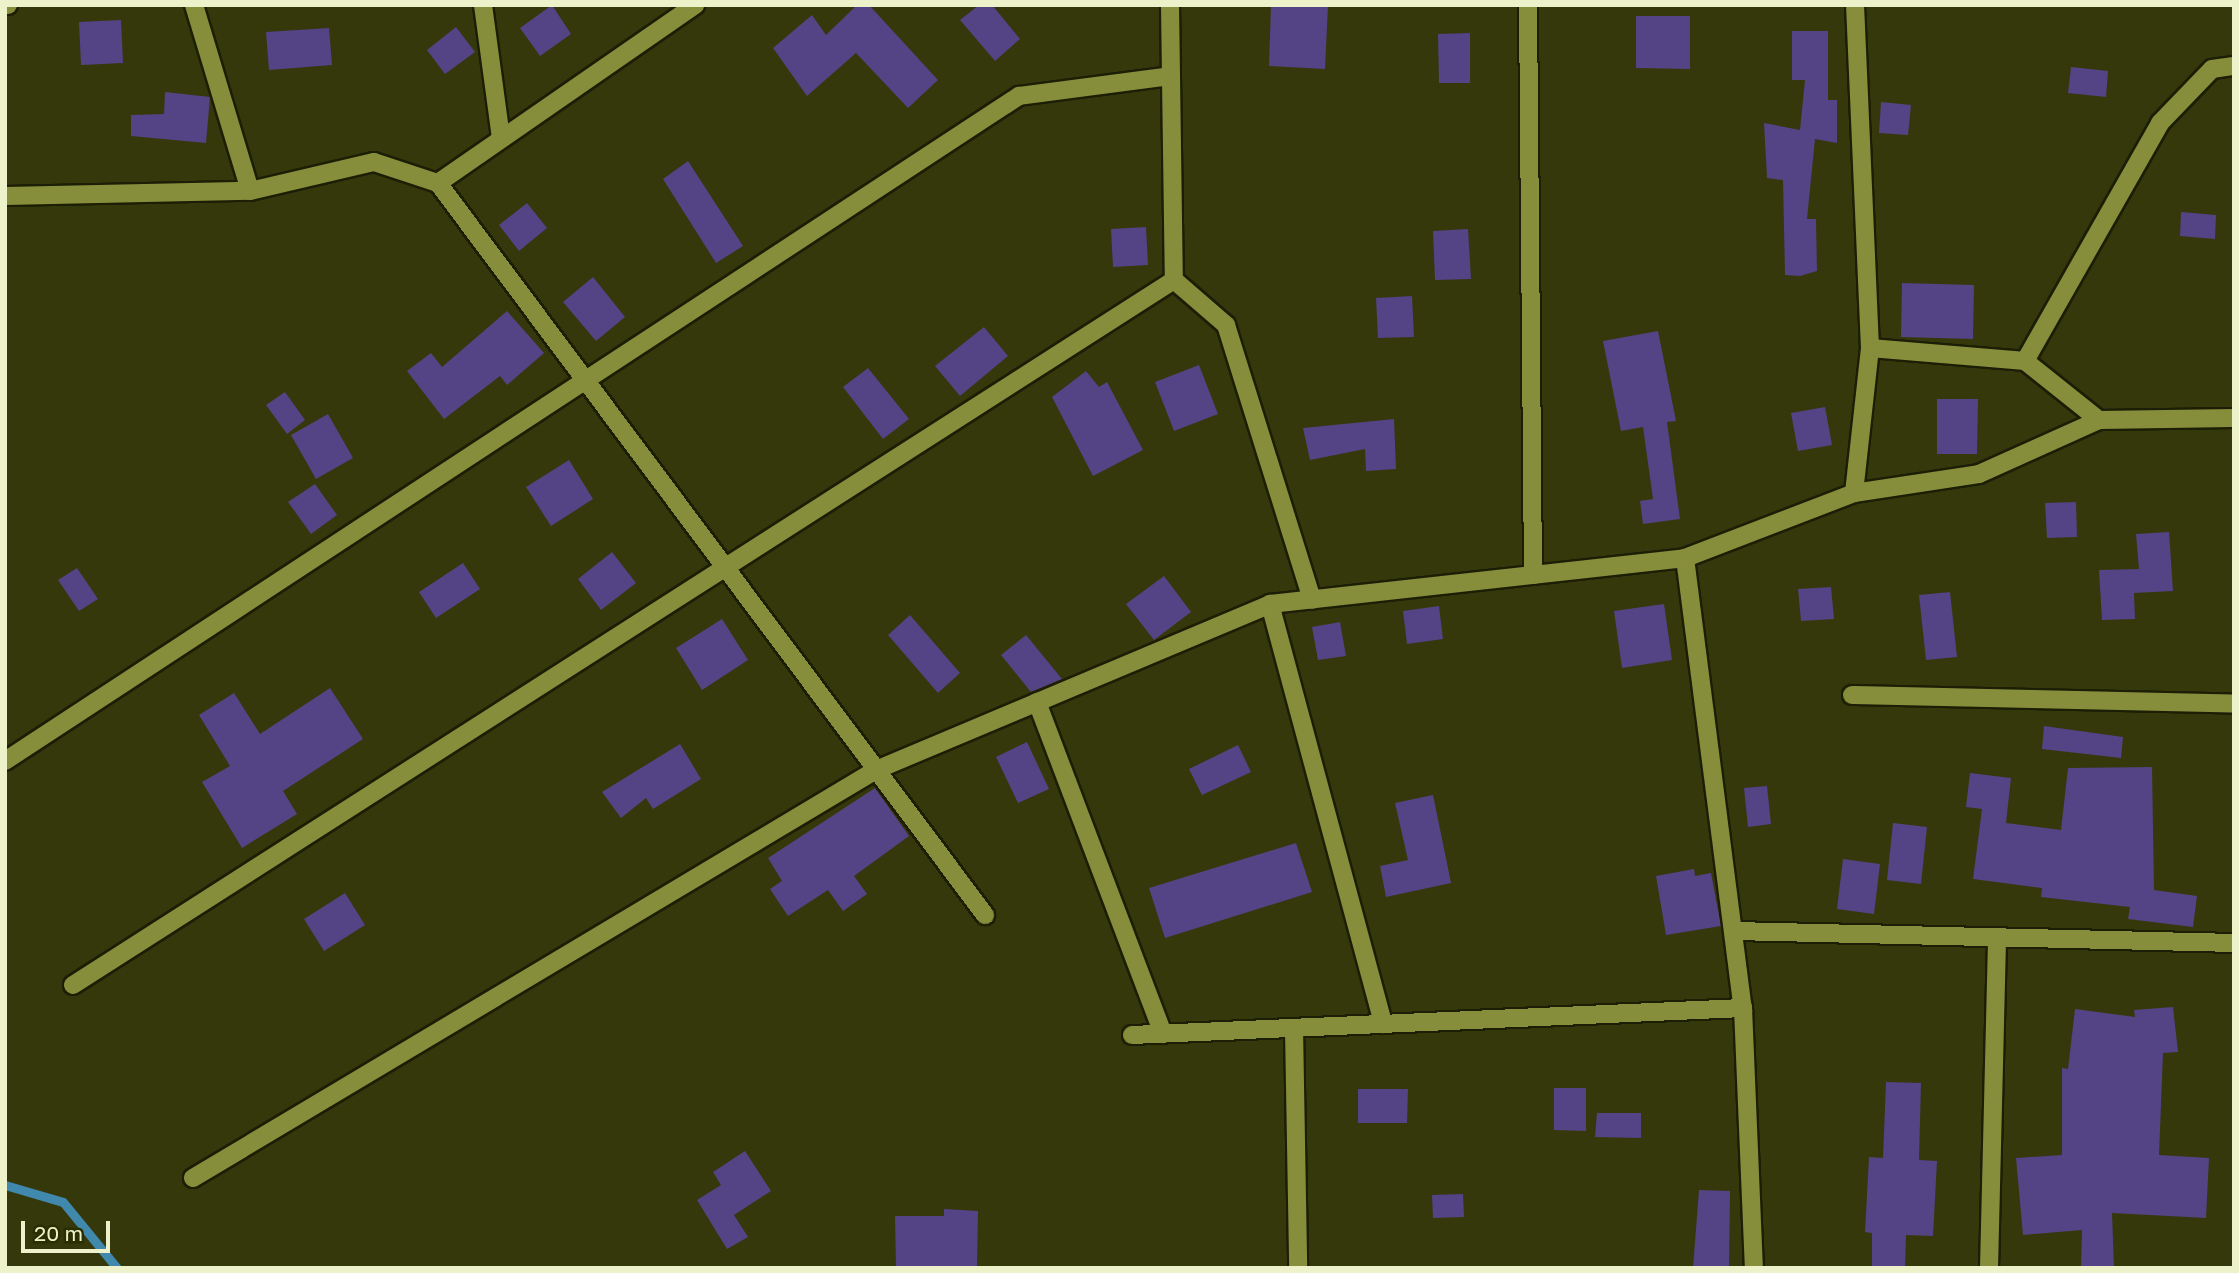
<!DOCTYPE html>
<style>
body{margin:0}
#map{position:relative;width:2239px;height:1273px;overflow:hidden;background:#35380b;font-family:"Golos Text",sans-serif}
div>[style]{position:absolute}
.stream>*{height:9px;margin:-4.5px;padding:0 4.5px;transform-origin:4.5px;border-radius:4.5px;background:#4088ac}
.building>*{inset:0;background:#544385}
.roads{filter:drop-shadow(2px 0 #1c1e05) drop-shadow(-2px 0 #1c1e05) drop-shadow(0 2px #1c1e05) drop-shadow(0 -2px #1c1e05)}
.minor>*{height:18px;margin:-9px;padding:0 9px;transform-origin:9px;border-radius:9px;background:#878e3b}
span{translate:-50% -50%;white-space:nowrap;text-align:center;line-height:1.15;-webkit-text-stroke:5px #2b2e00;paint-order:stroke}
.frame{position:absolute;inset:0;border:7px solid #edf2ca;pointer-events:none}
.scale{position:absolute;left:21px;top:1221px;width:89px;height:32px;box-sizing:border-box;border:4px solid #edf2ca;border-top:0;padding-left:9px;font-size:21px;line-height:24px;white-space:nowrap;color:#edf2ca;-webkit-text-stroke:5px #2b2e00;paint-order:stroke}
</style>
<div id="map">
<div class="stream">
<i style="left:5px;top:1185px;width:60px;rotate:16.3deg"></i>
<i style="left:63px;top:1202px;width:85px;rotate:50.7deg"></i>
</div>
<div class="building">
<i style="clip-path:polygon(552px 5px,571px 34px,540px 56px,520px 28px)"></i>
<i style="clip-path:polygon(857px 5px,869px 5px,938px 80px,908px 108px,856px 53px,807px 96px,773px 48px,812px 15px,826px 35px)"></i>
<i style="clip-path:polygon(979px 5px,992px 5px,1020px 39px,995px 61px,960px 20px)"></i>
<i style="clip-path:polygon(1271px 5px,1328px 5px,1325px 69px,1269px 66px)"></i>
<i style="clip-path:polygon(1636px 16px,1690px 16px,1690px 69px,1636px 68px)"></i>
<i style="clip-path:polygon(121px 20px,123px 63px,81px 65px,79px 22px)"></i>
<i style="clip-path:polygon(456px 27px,475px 52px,445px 74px,427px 50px)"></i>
<i style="clip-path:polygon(329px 28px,332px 65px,269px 70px,266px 32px)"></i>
<i style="clip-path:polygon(1792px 31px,1828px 31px,1828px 100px,1837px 100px,1837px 143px,1815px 139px,1807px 219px,1816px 219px,1817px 271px,1800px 276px,1785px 275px,1783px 180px,1767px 178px,1764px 123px,1800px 130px,1805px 80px,1792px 80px)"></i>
<i style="clip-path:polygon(1470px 33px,1470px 83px,1439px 83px,1438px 34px)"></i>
<i style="clip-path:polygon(2071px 67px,2108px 71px,2106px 97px,2068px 93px)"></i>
<i style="clip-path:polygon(165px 92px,210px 97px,206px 143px,131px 136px,131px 115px,164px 114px)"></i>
<i style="clip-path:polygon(1881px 102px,1911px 105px,1908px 135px,1879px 133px)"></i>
<i style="clip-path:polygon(688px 161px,743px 246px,716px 263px,663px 179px)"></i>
<i style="clip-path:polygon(527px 203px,547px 228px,519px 251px,499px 225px)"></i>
<i style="clip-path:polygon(2181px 212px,2216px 215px,2215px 239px,2180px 236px)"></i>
<i style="clip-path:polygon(1146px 227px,1148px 265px,1113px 267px,1111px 229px)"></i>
<i style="clip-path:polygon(1468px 229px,1471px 279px,1435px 280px,1433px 231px)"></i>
<i style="clip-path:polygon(593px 277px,625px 317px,596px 341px,563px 302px)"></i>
<i style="clip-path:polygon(1902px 283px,1974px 285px,1973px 339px,1901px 337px)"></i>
<i style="clip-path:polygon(1412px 296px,1414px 337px,1378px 338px,1376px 298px)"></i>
<i style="clip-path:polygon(507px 311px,544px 353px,507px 385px,500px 376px,444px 419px,407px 371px,431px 353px,442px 367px)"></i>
<i style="clip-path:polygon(984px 327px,1008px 356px,960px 396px,935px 366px)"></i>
<i style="clip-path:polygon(1658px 331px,1676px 421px,1667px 422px,1680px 519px,1643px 524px,1640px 501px,1653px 499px,1643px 427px,1621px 431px,1603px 341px)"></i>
<i style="clip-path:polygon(1199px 365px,1218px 414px,1174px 431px,1155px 382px)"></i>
<i style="clip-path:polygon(868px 368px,909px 419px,883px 439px,843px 387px)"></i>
<i style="clip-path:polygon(1086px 371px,1099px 387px,1107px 382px,1143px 450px,1093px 476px,1052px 397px)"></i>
<i style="clip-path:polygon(285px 392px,305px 420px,287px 434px,266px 405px)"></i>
<i style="clip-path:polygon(1937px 399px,1978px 399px,1977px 454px,1937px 454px)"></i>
<i style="clip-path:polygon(1825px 407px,1832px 445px,1798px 451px,1791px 413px)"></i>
<i style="clip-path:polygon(328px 414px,353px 458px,316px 479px,291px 435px)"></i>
<i style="clip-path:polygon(1394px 419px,1396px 469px,1366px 471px,1365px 449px,1310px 460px,1303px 428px)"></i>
<i style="clip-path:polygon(569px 460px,593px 499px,551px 526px,526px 487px)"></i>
<i style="clip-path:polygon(315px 484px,337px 515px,311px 534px,288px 502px)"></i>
<i style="clip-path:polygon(2076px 502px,2077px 537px,2047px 538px,2045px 503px)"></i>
<i style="clip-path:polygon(2169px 532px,2173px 591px,2134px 593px,2135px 619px,2102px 620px,2099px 570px,2139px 569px,2136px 534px)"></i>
<i style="clip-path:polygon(612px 552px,636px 583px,601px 610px,578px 579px)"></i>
<i style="clip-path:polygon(463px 563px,480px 589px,436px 618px,419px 592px)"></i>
<i style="clip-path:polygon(77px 568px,98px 599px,79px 611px,58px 580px)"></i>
<i style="clip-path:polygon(1164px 576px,1191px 612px,1154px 640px,1126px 604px)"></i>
<i style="clip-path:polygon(1831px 587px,1834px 619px,1801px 621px,1798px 589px)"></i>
<i style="clip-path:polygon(1950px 592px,1957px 657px,1926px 660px,1919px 595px)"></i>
<i style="clip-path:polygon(1664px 604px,1672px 660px,1622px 668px,1614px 611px)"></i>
<i style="clip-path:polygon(1439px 606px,1443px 639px,1407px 644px,1403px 611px)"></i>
<i style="clip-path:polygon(910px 615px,960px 673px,938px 693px,888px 635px)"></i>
<i style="clip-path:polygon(722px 619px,748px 660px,702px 690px,676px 648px)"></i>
<i style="clip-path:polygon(1340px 622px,1346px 656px,1318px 660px,1312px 627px)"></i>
<i style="clip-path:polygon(1026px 635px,1062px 679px,1031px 692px,1001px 655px)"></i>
<i style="clip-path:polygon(330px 688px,363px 739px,283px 791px,297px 814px,242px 848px,202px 782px,230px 766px,199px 715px,234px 693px,260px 734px)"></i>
<i style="clip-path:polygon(2044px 726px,2123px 737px,2121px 758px,2042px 749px)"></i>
<i style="clip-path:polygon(1027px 742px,1049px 789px,1018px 803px,996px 757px)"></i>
<i style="clip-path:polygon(680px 744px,701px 779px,653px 809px,646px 798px,621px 818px,602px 792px)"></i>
<i style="clip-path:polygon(1238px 745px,1251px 772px,1202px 795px,1189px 769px)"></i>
<i style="clip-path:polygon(2152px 767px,2154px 890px,2197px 896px,2193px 927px,2128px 919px,2130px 907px,2041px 897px,2042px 888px,1973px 879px,1982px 809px,1966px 807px,1970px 773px,2011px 778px,2006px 823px,2061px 830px,2068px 768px)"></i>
<i style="clip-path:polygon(1767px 786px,1771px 824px,1748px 827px,1744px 788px)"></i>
<i style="clip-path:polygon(875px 788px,909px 836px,854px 876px,867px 894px,843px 911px,828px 890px,788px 916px,770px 889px,782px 881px,768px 858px)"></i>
<i style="clip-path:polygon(1433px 795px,1451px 883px,1386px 897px,1380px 866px,1408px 860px,1395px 803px)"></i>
<i style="clip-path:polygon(1893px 823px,1927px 827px,1921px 884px,1887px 880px)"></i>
<i style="clip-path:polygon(1296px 843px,1312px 892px,1165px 938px,1149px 888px)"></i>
<i style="clip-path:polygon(1843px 859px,1880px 864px,1874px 914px,1837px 909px)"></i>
<i style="clip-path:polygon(1694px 869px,1695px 876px,1711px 873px,1721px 926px,1666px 935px,1656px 876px)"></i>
<i style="clip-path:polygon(345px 893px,365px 925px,324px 951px,304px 919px)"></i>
<i style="clip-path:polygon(2173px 1007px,2178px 1052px,2163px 1053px,2159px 1155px,2209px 1158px,2206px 1218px,2112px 1213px,2114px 1268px,2081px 1268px,2082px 1230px,2023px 1235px,2016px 1158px,2062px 1155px,2062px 1068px,2068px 1069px,2075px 1009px,2135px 1017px,2134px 1010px)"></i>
<i style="clip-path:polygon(1886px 1082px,1921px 1083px,1919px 1160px,1937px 1161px,1933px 1236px,1906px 1235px,1905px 1268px,1872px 1268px,1872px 1233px,1865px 1232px,1869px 1157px,1883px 1158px)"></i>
<i style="clip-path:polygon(1554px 1088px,1586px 1088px,1586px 1131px,1554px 1130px)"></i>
<i style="clip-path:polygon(1358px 1089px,1408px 1089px,1407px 1123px,1358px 1123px)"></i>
<i style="clip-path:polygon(1597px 1113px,1641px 1113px,1641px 1138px,1595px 1137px)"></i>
<i style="clip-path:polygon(745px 1151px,771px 1191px,734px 1215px,748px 1237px,727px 1249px,697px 1200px,721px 1185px,713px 1172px)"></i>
<i style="clip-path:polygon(1699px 1190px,1730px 1191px,1729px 1268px,1693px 1268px)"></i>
<i style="clip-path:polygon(1463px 1194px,1464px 1217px,1433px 1218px,1432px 1195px)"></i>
<i style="clip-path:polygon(944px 1209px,978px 1211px,977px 1268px,896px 1268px,895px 1216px,944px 1216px)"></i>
</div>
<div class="roads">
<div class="minor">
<i style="left:5px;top:5px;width:3px"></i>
<i style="left:194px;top:5px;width:194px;rotate:73.2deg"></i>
<i style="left:483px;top:5px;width:134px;rotate:82.3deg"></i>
<i style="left:1170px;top:5px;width:275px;rotate:89.2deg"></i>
<i style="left:1174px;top:280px;width:69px;rotate:40.9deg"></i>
<i style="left:1226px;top:325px;width:288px;rotate:72.6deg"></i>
<i style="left:1528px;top:5px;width:570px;rotate:89.5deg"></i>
<i style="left:438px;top:183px;width:313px;rotate:-34.7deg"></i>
<i style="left:5px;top:196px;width:245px;rotate:-1.2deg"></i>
<i style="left:250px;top:191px;width:127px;rotate:-13.2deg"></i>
<i style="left:374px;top:162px;width:67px;rotate:18.2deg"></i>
<i style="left:438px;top:183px;width:914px;rotate:53.23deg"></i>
<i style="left:1870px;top:348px;width:156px;rotate:4.8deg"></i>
<i style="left:2025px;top:361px;width:95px;rotate:38.6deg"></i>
<i style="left:2025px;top:361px;width:274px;rotate:-60.4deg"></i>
<i style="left:2160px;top:123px;width:75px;rotate:-46.1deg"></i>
<i style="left:2212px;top:69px;width:22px;rotate:-8deg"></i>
<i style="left:1854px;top:493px;width:146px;rotate:-83.7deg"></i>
<i style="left:1870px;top:348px;width:343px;rotate:-92.5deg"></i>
<i style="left:1685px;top:558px;width:454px;rotate:82.7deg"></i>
<i style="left:1743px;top:1008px;width:260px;rotate:87.6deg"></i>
<i style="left:1270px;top:604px;width:435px;rotate:74.9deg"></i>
<i style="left:1852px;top:695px;width:382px;rotate:1.3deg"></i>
<i style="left:1037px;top:702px;width:355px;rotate:69.2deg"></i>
<i style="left:5px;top:761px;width:1213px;rotate:-33.26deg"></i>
<i style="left:1019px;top:96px;width:153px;rotate:-7.5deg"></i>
<i style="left:1734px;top:931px;width:500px;rotate:1.37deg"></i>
<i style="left:73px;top:985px;width:1307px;rotate:-32.63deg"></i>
<i style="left:1294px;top:1028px;width:240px;rotate:89deg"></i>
<i style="left:1132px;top:1035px;width:612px;rotate:-2.53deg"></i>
<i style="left:193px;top:1178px;width:796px;rotate:-30.85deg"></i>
<i style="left:876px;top:770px;width:428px;rotate:-22.8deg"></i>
<i style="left:1270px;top:604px;width:418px;rotate:-6.3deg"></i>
<i style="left:1685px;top:558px;width:181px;rotate:-21deg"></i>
<i style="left:1854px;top:493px;width:126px;rotate:-8.6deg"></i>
<i style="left:1979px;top:474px;width:132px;rotate:-24.2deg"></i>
<i style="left:2099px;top:420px;width:135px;rotate:-0.8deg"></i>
<i style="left:1989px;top:1268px;width:331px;rotate:-88.6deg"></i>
</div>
</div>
<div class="frame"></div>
<div class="scale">20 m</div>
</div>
